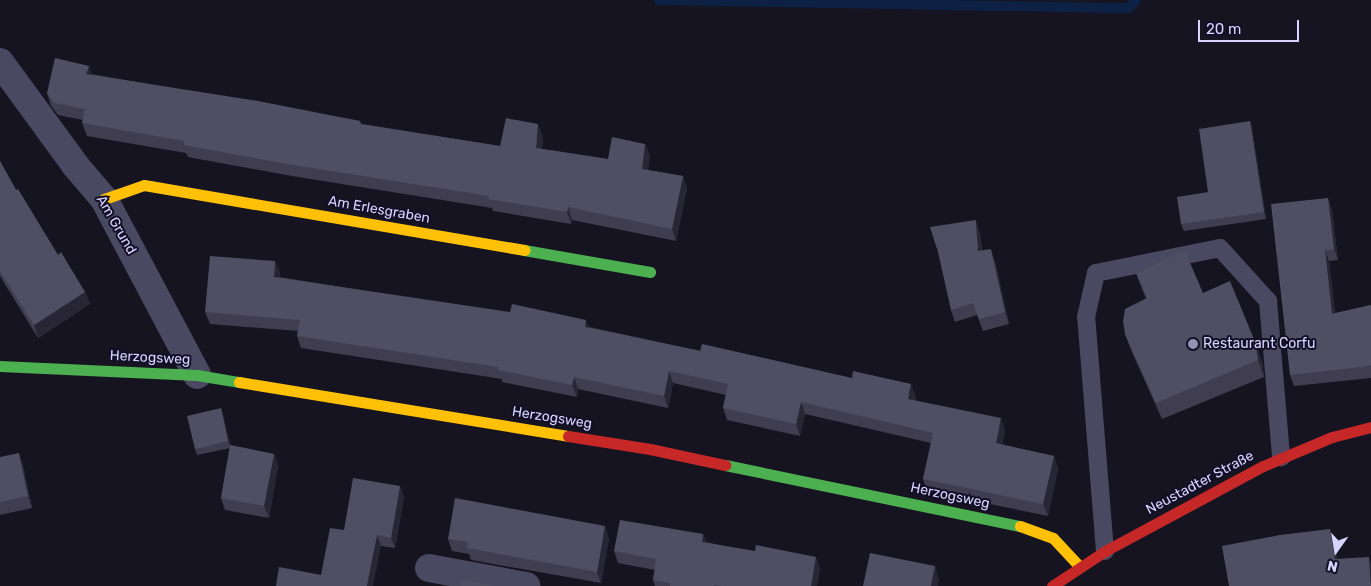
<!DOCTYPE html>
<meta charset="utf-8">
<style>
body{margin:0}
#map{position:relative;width:1371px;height:586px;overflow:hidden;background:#161421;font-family:Rubik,sans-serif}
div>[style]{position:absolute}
.stream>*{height:10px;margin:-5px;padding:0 5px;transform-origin:5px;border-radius:5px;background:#0d2144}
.lane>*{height:18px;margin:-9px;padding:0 9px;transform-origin:9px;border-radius:9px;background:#4a4962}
.street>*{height:28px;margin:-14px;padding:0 14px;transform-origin:14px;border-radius:14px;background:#4a4962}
.fast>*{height:11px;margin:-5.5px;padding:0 5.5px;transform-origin:5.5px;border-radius:5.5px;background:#4caf50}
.slow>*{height:11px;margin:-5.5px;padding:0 5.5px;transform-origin:5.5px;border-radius:5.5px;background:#ffc107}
.jam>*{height:11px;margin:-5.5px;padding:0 5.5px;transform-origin:5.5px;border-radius:5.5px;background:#c62828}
.wall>*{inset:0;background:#403d50}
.shaded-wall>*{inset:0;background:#282635}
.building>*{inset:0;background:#504e63}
.dots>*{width:14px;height:14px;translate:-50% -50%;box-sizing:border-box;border:2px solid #130f26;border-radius:50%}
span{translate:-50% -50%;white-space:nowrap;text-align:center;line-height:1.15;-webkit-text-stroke:4px #130f26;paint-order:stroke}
.street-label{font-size:14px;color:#d9d4ff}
.poi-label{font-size:14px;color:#d9d4ff}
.left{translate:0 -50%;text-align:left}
.north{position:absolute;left:1311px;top:526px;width:50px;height:50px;-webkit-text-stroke:4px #130f26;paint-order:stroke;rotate:193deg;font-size:14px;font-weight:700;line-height:20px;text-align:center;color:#d9d4ff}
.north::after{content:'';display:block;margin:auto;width:18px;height:22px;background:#d9d4ff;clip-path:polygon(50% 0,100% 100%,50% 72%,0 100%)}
.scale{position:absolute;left:1198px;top:20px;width:101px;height:22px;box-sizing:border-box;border:2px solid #d9d4ff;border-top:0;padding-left:6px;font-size:15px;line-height:18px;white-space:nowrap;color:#d9d4ff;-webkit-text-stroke:4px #130f26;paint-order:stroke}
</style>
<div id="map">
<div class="stream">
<i style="left:659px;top:0;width:470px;rotate:1deg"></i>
<i style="left:1129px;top:8px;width:11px;rotate:-49deg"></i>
</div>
<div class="lane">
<i style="left:1105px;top:551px;width:235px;rotate:-94.6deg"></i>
<i style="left:1086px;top:317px;width:45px;rotate:-77.2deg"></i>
<i style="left:1096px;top:273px;width:126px;rotate:-11.4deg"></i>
<i style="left:1220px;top:248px;width:72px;rotate:47.8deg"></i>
<i style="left:1268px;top:301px;width:157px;rotate:85.2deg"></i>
</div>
<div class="street">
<i style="left:0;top:62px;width:127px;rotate:53.9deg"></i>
<i style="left:75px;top:165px;width:45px;rotate:49.5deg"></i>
<i style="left:104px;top:199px;width:199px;rotate:62.1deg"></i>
<i style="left:429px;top:568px;width:99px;rotate:10.5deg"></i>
</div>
<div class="fast">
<i style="left:524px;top:250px;width:128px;rotate:9.9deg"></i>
<i style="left:0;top:366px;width:197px;rotate:2.6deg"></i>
<i style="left:197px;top:375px;width:43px;rotate:9.5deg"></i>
<i style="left:725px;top:465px;width:301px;rotate:11.7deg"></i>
</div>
<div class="slow">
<i style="left:104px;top:199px;width:42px;rotate:-19.3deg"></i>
<i style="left:144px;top:185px;width:386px;rotate:9.7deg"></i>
<i style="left:239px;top:382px;width:333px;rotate:9.3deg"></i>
<i style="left:1020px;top:526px;width:35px;rotate:20deg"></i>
<i style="left:1053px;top:538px;width:40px;rotate:47deg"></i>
</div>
<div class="jam">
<i style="left:568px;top:436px;width:83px;rotate:9deg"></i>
<i style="left:650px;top:449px;width:77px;rotate:12deg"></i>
<i style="left:1052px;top:586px;width:64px;rotate:-33.4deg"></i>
<i style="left:1105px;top:551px;width:179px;rotate:-28.3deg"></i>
<i style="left:1263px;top:466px;width:75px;rotate:-22.8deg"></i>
<i style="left:1332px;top:437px;width:40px;rotate:-14.4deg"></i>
</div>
<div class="wall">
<i style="clip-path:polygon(89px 66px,91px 74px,360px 121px,362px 124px,500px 146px,543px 137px,542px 149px,608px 159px,645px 144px,650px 156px,648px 170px,683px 176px,687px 188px,676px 241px,572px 220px,571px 224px,493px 211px,492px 208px,292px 176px,188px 157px,186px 153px,87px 136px,82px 123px,83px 120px,58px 115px,51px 106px,47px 93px)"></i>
<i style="clip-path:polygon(1250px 121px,1252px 128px,1266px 219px,1184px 231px,1181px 224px,1208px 192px)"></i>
<i style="clip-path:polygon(0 161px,16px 190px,58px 255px,85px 292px,90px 304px,38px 338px,0 276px)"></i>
<i style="clip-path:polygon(1328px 198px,1332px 210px,1338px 260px,1329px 261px,1335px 313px,1371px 305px,1371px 378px,1294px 386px,1290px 375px)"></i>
<i style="clip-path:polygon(980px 233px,982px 250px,995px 261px,1009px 324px,983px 331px,977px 315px,955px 322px,951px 310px)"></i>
<i style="clip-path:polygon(275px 261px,280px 273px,279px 277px,589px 327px,916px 397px,915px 400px,1005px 430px,1002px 445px,1054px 456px,1058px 468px,1048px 516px,927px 491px,923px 479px,931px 443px,805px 414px,800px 436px,727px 420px,723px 408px,726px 395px,673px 383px,668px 408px,578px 389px,577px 397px,502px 382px,502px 379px,301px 348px,297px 336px,298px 331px,210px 324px,205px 312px)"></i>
<i style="clip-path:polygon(1136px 273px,1203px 293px,1262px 361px,1264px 377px,1162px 419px,1131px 350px,1125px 334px,1146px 299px)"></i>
<i style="clip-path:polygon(221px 408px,223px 415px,230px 445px,274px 454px,278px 466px,269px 518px,225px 510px,221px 498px,230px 448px,197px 455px,195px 449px)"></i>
<i style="clip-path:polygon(0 457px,23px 465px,32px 508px,0 515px)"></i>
<i style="clip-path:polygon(400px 486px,404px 497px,395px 548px,381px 546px,321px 575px,344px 530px)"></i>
<i style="clip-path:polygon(703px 534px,706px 542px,820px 568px,817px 586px,655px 586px,653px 580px,655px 570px,618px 563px,614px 551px)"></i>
<i style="clip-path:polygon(609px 538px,601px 583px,471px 560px,469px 554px,452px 551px,448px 539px)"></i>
</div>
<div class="shaded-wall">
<i style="clip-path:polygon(89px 66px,93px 79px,86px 74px)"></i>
<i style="clip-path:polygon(1250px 121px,1252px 128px,1266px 219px,1264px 212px)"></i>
<i style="clip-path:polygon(538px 124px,543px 137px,541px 160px,536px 148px)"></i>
<i style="clip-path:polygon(645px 144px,650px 156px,647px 182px,642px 169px)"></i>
<i style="clip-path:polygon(683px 176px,687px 188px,676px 241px,672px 229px)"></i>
<i style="clip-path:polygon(1328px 198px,1332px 210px,1338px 260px,1334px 249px)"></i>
<i style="clip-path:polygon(568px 207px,572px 220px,571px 224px,567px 212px)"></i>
<i style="clip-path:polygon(976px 220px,980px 233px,983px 263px,978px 251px)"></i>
<i style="clip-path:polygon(991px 249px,995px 261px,1009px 324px,1005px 312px)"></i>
<i style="clip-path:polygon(1325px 250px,1329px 261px,1336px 325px,1332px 314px)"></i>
<i style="clip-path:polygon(275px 261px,280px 273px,278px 289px,274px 277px)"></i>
<i style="clip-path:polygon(85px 292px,90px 304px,38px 338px,34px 325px)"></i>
<i style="clip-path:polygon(586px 320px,591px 332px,585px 327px)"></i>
<i style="clip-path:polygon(1256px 344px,1262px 361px,1264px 377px,1258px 360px)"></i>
<i style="clip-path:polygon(669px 371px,673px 383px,668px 408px,664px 396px)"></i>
<i style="clip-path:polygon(574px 377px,578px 389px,577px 397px,572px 385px)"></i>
<i style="clip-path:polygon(911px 384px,916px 397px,912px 411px,908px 399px)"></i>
<i style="clip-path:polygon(801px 402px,805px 414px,800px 436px,796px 424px)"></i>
<i style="clip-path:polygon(221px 408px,223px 415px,231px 447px,228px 441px)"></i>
<i style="clip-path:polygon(1001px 418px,1005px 430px,1000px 455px,996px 443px)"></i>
<i style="clip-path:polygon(19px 453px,23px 465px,32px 508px,28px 496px)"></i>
<i style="clip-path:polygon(274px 454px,278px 466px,269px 518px,264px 506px)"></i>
<i style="clip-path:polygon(1054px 456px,1058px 468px,1048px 516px,1043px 504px)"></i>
<i style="clip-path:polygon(400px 486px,404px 497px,395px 548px,391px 538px)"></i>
<i style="clip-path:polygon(605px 526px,609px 538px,601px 583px,597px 572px)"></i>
<i style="clip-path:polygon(1330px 529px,1335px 541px,1340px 571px,1335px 559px)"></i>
<i style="clip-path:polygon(703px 534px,707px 545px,702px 542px)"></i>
<i style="clip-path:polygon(377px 535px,381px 546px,373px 586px,367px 586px)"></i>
<i style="clip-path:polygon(816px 557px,820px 568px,817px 586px,811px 586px)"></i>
<i style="clip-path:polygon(1369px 557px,1371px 563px,1371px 581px)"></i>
<i style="clip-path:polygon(935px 566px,939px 579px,938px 586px,931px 586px)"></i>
</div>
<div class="building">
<i style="clip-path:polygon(55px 58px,89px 66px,86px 74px,258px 101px,360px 121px,360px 124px,500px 146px,506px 118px,538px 124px,536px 148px,608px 159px,612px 137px,645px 144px,642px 169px,683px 176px,672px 229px,568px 207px,567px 212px,488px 199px,489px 196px,287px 164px,184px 145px,184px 141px,82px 123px,85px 109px,54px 103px,47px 93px)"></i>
<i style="clip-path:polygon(1250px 121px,1264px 212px,1181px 224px,1177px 197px,1208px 192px,1199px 129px)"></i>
<i style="clip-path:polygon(0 161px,16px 190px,18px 189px,58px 255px,61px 252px,85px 292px,34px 325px,0 271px)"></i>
<i style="clip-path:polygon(1328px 198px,1334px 249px,1325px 250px,1332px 314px,1371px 305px,1371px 365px,1362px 367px,1290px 375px,1271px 204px)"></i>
<i style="clip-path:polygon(976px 220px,978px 251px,991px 249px,1005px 312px,979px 319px,973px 303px,951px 310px,938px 252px,930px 227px)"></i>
<i style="clip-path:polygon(1185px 251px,1203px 293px,1230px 281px,1256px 344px,1258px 360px,1156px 403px,1125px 334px,1123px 321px,1125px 309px,1147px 298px,1136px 273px)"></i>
<i style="clip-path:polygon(210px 256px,275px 261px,274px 277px,510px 312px,512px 304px,586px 320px,585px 327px,700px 351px,702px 344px,852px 378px,853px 371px,911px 384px,908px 399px,1001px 418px,996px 443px,1054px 456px,1043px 504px,923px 479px,933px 433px,801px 402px,796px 424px,723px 408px,728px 384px,669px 371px,664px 396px,574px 377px,572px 385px,498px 370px,498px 367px,297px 336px,300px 320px,205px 312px)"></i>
<i style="clip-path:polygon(221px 408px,228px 441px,195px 449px,187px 416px)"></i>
<i style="clip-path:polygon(230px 445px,274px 454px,264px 506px,221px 498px)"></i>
<i style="clip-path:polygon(19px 453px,28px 496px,0 502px,0 457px)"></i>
<i style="clip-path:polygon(353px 478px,400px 486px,391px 538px,377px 535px,367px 586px,276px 586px,279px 567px,321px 575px,330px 528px,344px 530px)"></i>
<i style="clip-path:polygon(455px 498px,605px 526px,597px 572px,467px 548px,468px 542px,448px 539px)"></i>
<i style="clip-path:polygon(620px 520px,703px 534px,702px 542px,755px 551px,756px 545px,816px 557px,811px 586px,722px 586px,714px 585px,714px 586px,670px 586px,670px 583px,653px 580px,656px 559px,614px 551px)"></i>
<i style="clip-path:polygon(1330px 529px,1335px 559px,1369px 557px,1371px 586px,1229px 586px,1222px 546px,1280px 535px)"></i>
<i style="clip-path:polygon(870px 553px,935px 566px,931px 586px,863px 586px)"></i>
<i style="clip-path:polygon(462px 580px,496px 586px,461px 586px)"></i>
</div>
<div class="dots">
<i style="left:1193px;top:344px;background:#9591b1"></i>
</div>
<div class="street-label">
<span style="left:379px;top:210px;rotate:10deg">Am Erlesgraben</span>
<span style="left:116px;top:225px;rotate:60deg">Am Grund</span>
<span style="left:150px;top:358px;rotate:3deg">Herzogsweg</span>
<span style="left:552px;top:418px;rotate:9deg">Herzogsweg</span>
<span style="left:1200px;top:483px;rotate:-28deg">Neustadter Straße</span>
<span style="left:950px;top:496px;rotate:12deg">Herzogsweg</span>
</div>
<div class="poi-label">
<span class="left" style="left:1203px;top:344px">Restaurant Corfu</span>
</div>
<div class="north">N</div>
<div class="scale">20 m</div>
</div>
